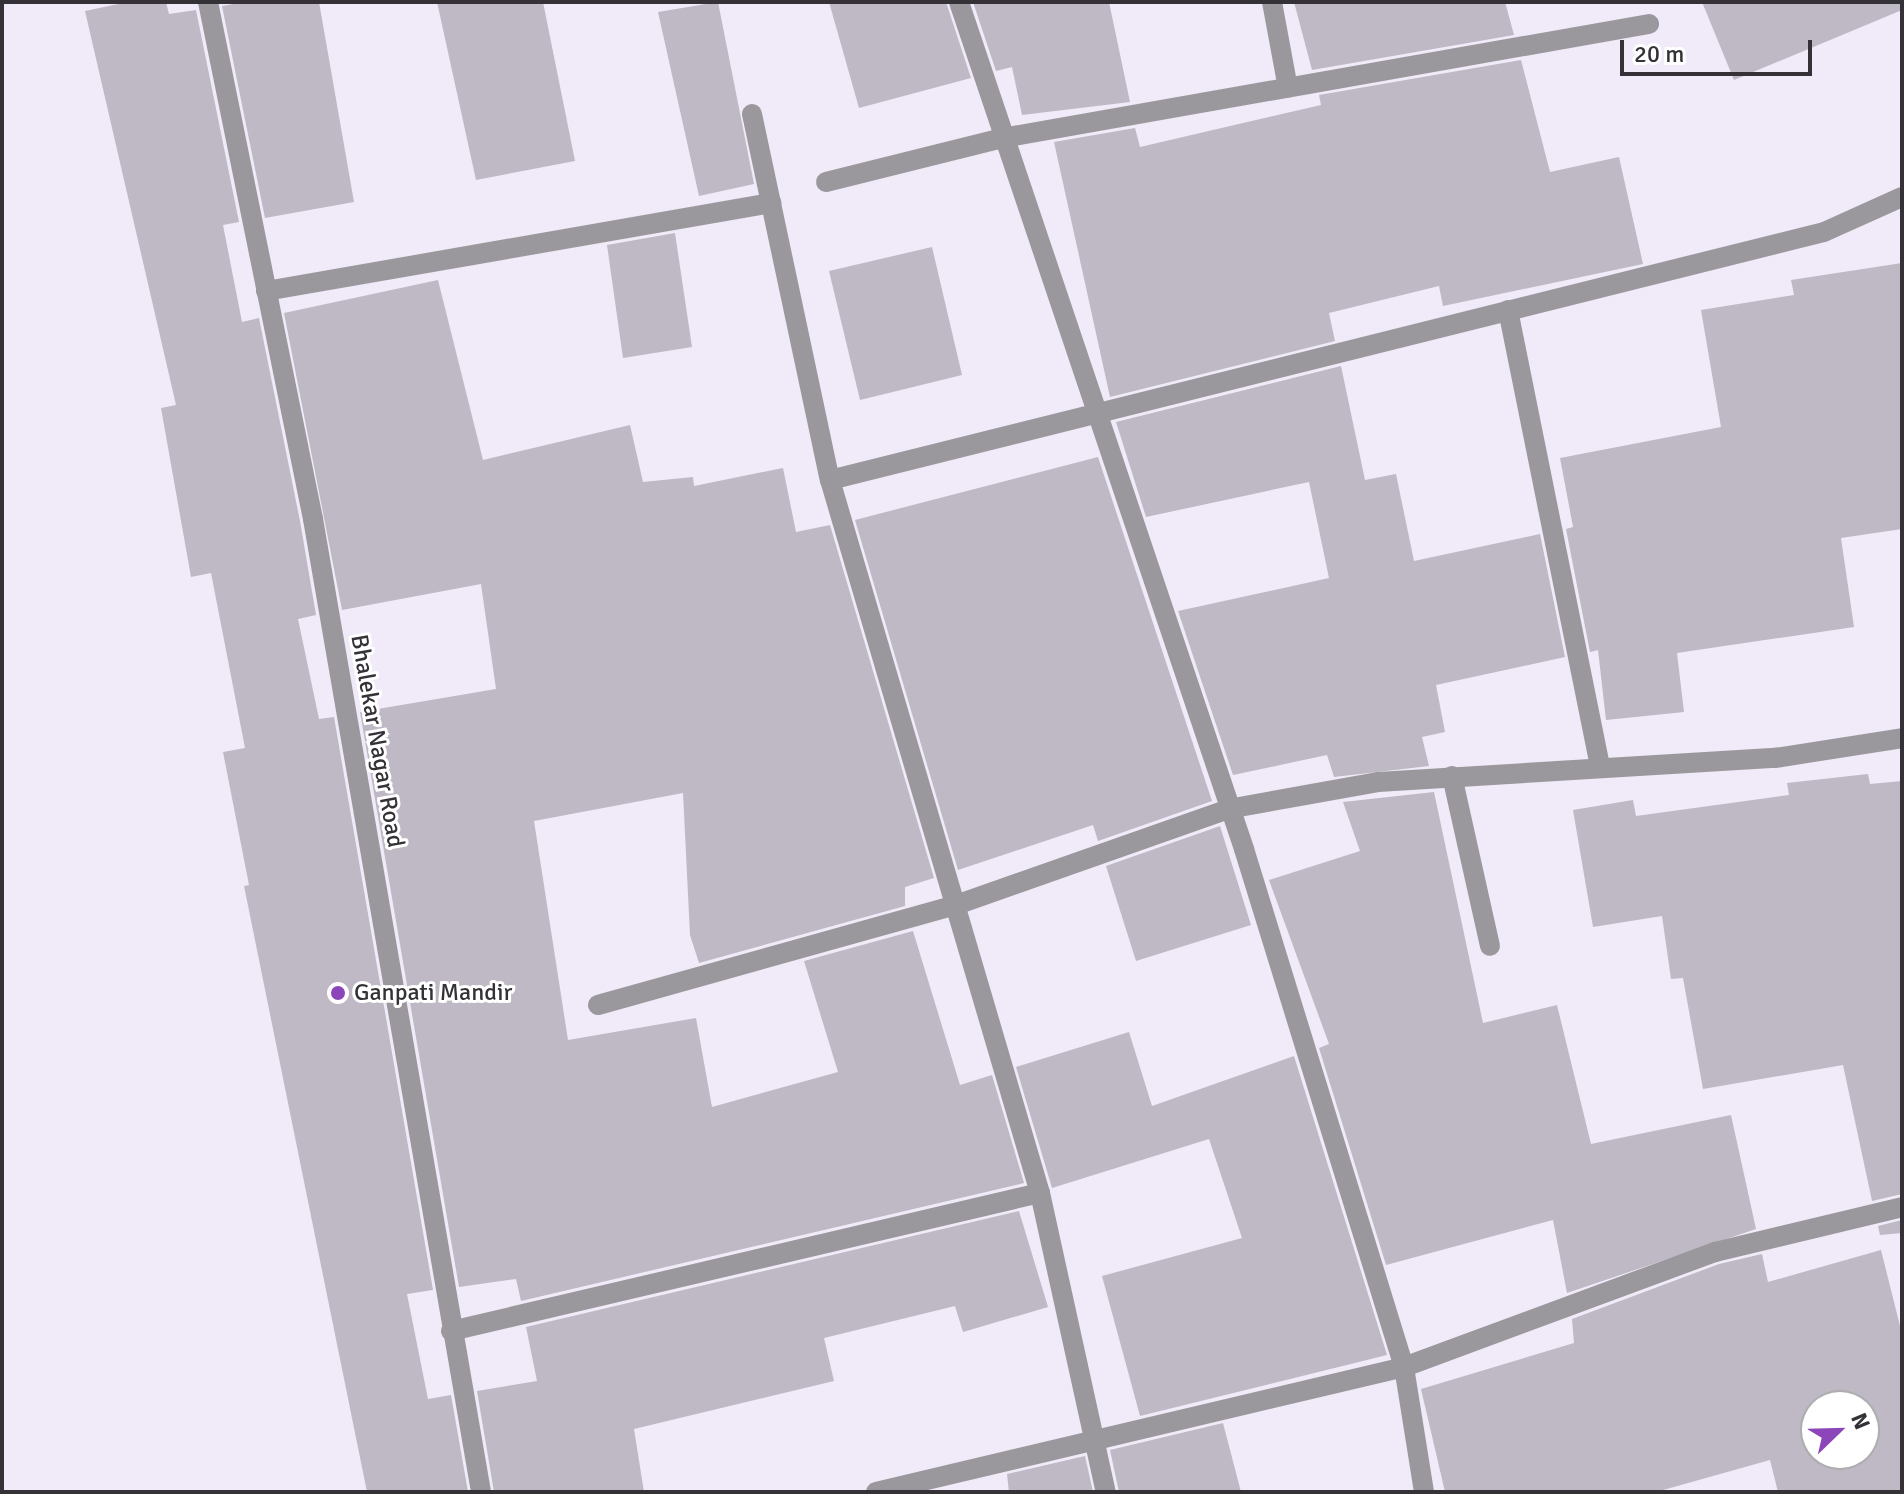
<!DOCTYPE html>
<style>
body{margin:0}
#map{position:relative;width:1904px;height:1494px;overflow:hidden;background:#f1eaf8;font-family:Signika,sans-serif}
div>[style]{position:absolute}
.building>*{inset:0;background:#bfb8c5}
.minor>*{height:20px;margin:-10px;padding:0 10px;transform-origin:10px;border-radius:10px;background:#9b989d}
.dots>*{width:22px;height:22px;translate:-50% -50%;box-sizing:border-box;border:4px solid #fff;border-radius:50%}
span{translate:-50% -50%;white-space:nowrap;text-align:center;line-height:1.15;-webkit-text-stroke:6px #fff;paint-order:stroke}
.street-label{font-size:24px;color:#343237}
.poi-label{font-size:24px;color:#343237}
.left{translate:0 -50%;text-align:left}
.frame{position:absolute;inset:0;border:4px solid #343237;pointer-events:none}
.north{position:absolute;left:1800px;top:1390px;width:80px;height:80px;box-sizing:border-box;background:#fff;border:2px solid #aeadaf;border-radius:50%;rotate:67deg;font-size:22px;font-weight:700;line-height:32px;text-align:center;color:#343237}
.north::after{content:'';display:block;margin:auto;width:28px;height:36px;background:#8c46b9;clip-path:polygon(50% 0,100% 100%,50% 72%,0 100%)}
.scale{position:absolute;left:1620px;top:40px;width:192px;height:36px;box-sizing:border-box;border:4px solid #343237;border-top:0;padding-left:10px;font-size:24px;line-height:28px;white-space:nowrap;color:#343237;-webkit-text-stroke:6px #fff;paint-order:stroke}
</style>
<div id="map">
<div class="building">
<i style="clip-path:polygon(128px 2px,166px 2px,169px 14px,196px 10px,239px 222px,223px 225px,242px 322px,259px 318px,300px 521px,316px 615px,298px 619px,319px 719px,334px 717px,433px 1290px,407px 1294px,428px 1399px,451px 1395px,468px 1492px,367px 1492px,244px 886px,249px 885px,223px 752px,245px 748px,211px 573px,191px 577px,161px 408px,176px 405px,85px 11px)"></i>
<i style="clip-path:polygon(245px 2px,319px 2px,354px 202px,265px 218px,222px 6px)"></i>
<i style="clip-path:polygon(437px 2px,543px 2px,575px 161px,476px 180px)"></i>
<i style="clip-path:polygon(718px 2px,754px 184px,699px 196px,658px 12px)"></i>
<i style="clip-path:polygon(829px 2px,946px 2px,971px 78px,859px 108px)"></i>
<i style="clip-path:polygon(973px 2px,1109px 2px,1130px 102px,1022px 115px,1012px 67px,996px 71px)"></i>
<i style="clip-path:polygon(1294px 2px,1505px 2px,1514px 35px,1312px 70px)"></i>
<i style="clip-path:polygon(1702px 2px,1902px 2px,1902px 10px,1734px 80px)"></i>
<i style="clip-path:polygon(1521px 60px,1550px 172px,1619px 157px,1643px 264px,1443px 306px,1439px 286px,1329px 313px,1335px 341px,1110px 397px,1054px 142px,1135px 128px,1140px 147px,1321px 105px,1319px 95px)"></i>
<i style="clip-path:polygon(675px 233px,692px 347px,623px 358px,607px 245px)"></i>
<i style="clip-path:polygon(932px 247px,962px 375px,860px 400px,829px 271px)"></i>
<i style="clip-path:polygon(1902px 263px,1902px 529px,1841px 538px,1854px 627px,1677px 653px,1684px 712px,1606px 720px,1598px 650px,1590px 652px,1566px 529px,1573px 527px,1560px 458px,1721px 427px,1701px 310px,1794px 295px,1791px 280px)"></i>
<i style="clip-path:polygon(438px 280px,483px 460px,630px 425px,643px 482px,693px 477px,694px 486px,783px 468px,796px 532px,830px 525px,934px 878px,905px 887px,905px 906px,699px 963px,690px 935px,683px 793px,534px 821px,568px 1040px,696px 1018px,712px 1107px,838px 1072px,804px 961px,913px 931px,960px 1085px,992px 1075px,1024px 1183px,521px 1301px,516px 1279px,459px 1287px,360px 712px,496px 689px,481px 584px,342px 610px,284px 313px)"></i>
<i style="clip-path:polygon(1341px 366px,1365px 480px,1396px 474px,1414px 561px,1540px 534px,1565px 657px,1436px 685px,1445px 732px,1422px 737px,1429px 766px,1334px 777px,1327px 755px,1233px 775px,1178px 611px,1329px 578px,1309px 482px,1146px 517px,1116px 422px)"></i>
<i style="clip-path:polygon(1098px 457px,1212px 801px,1098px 841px,1093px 825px,958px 870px,855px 520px)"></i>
<i style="clip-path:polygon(1868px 774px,1870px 784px,1902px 781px,1902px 1194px,1872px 1201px,1843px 1065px,1703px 1089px,1683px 978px,1671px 979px,1662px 916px,1593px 927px,1573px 810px,1633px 800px,1636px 816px,1789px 795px,1787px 783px)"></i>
<i style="clip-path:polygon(1434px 792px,1483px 1023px,1557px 1005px,1591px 1144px,1731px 1115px,1756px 1229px,1567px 1293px,1553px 1220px,1386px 1265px,1319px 1048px,1329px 1044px,1269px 880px,1360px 851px,1343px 802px)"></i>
<i style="clip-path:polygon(1220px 826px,1251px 925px,1136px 961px,1106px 866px)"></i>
<i style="clip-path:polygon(1129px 1032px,1152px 1106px,1294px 1056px,1387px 1355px,1140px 1416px,1102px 1276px,1242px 1238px,1209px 1139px,1052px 1188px,1016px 1067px)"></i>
<i style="clip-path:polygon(1019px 1211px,1048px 1307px,963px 1332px,955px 1306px,824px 1338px,834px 1381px,634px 1429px,644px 1492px,494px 1492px,477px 1391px,537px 1381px,526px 1327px)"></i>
<i style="clip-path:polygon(1902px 1220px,1902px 1233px,1880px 1235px,1878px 1226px)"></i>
<i style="clip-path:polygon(evenodd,1881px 1250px,1902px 1334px,1902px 1492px,1778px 1492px,1770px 1460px,1656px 1492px,1445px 1492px,1421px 1389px,1574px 1343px,1572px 1319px,1719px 1264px,1762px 1254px,1768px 1282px,1881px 1250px,1816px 1406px,1864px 1406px,1864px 1454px,1816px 1454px,1816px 1406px)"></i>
<i style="clip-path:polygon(1223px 1423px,1241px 1492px,1119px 1492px,1110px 1450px)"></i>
<i style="clip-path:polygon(1085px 1456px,1093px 1492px,1009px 1492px,1007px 1474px)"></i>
</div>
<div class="minor">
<i style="left:208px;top:2px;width:528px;rotate:78.52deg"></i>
<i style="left:313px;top:519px;width:987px;rotate:80.2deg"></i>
<i style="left:959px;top:2px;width:894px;rotate:71.4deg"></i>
<i style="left:1244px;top:849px;width:542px;rotate:72.84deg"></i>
<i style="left:1404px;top:1367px;width:127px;rotate:80.9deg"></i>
<i style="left:1272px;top:2px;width:87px;rotate:79.5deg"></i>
<i style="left:752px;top:114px;width:374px;rotate:78deg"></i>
<i style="left:830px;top:480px;width:743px;rotate:73.59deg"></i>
<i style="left:826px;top:182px;width:181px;rotate:-14deg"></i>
<i style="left:1002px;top:138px;width:657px;rotate:-9.99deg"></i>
<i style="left:266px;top:291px;width:513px;rotate:-9.88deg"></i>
<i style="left:1508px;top:310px;width:464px;rotate:78.6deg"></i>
<i style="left:830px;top:480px;width:1024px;rotate:-14.01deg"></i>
<i style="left:1824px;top:232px;width:85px;rotate:-24.2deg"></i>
<i style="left:1452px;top:776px;width:174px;rotate:77.4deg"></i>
<i style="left:598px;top:1005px;width:372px;rotate:-15.6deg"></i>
<i style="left:956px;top:905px;width:288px;rotate:-19.4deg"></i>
<i style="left:1228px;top:809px;width:152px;rotate:-10.2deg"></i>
<i style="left:1378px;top:782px;width:398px;rotate:-3.5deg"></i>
<i style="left:1775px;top:758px;width:129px;rotate:-8.9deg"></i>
<i style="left:451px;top:1331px;width:605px;rotate:-13.19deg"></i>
<i style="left:1040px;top:1193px;width:306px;rotate:77.6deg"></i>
<i style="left:876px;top:1492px;width:543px;rotate:-13.32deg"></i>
<i style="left:1404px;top:1367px;width:332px;rotate:-20.3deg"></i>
<i style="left:1715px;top:1252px;width:192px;rotate:-13.5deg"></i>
</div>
<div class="dots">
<i style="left:338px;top:993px;background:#8c46b9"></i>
</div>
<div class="street-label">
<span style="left:377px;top:741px;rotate:80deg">Bhalekar Nagar Road</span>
</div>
<div class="poi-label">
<span class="left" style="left:354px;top:993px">Ganpati Mandir</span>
</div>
<div class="frame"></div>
<div class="north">N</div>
<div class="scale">20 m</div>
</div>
